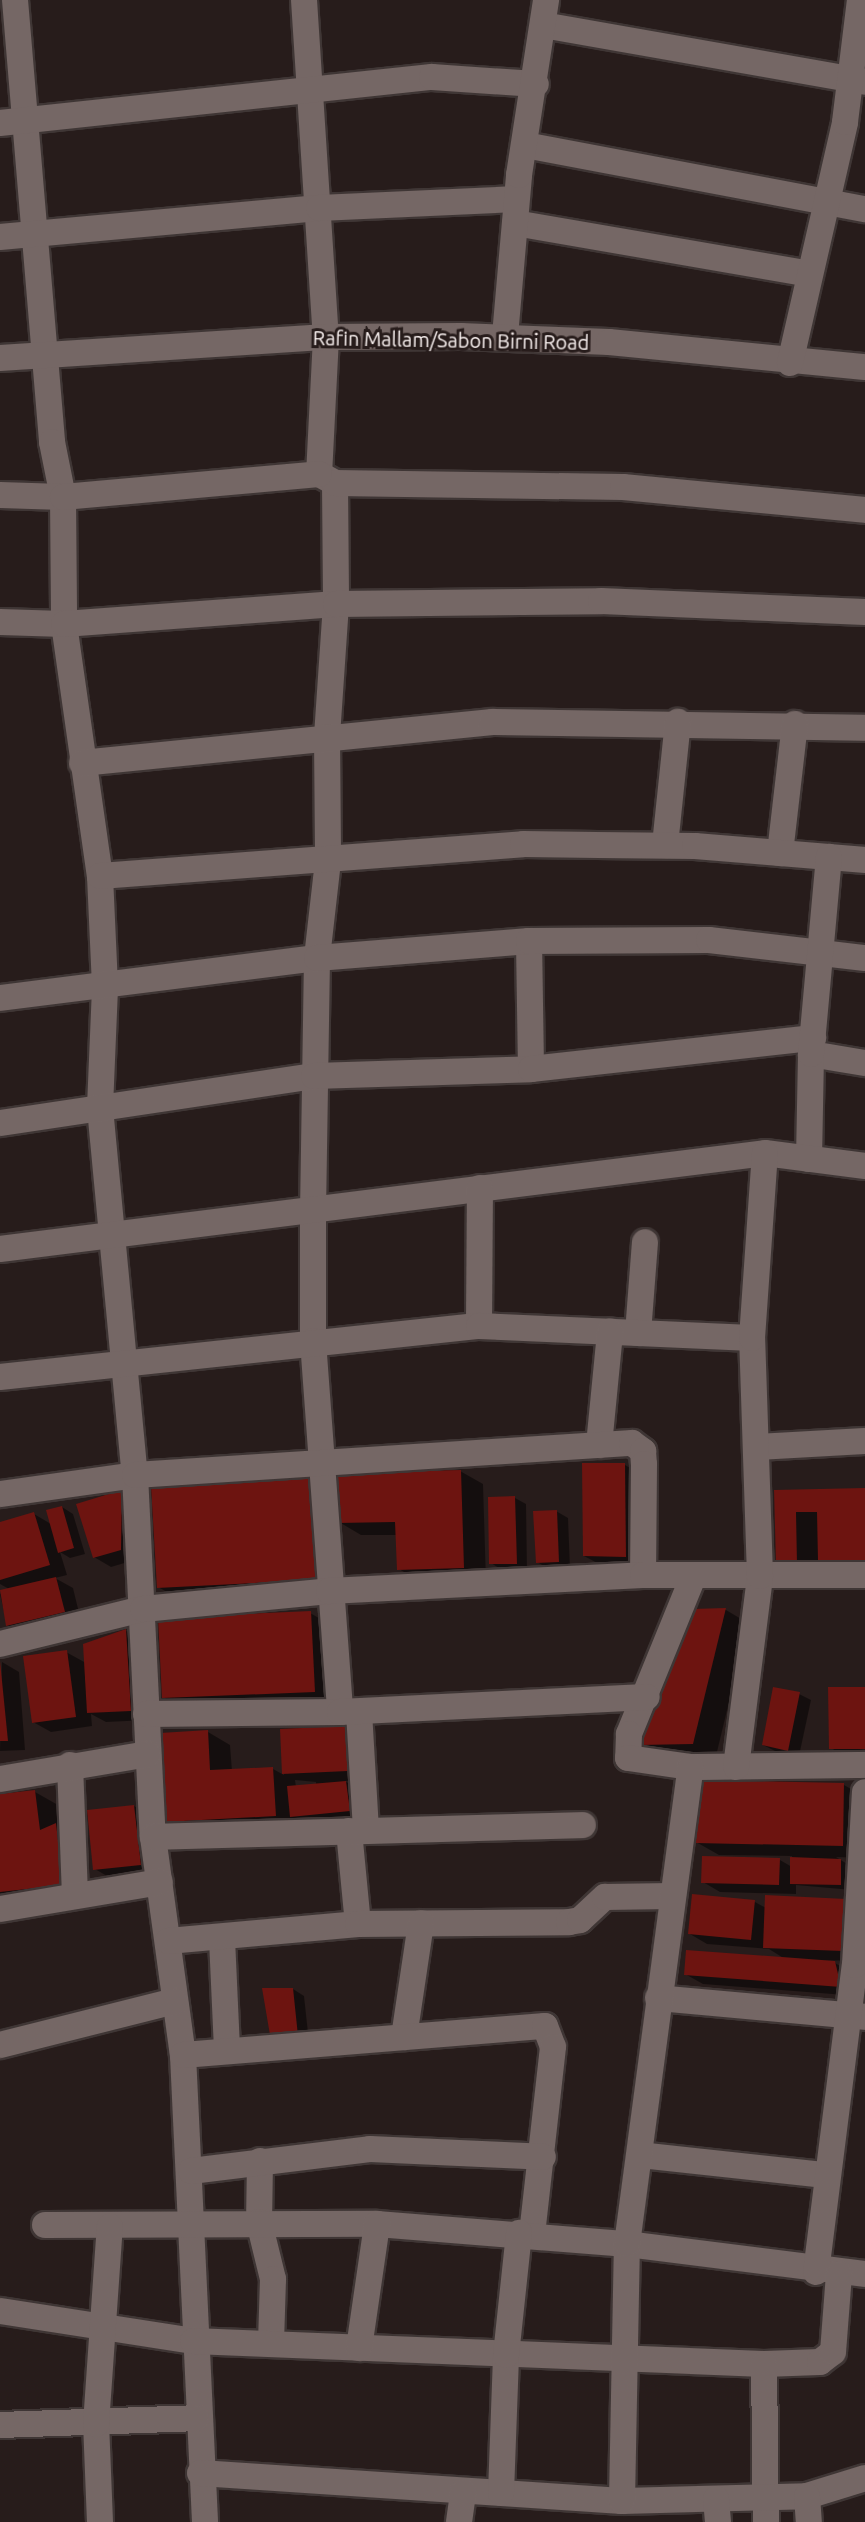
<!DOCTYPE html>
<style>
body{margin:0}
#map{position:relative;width:865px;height:2522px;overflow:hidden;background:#271c1b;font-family:Ubuntu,sans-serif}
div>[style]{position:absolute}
.shadow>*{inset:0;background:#0007}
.building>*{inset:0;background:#6d1410}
.roads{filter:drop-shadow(2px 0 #3f3635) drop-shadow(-2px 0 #3f3635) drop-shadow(0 2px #3f3635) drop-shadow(0 -2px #3f3635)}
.minor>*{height:26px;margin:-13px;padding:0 13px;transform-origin:13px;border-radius:13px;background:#756765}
span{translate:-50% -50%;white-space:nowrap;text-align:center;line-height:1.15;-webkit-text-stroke:6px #271c1b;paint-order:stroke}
.street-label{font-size:20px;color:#f9f1f0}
</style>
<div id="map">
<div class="shadow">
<i style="clip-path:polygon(625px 1465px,642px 1475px,643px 1566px,601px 1565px,584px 1556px)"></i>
<i style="clip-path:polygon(460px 1471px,483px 1484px,486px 1581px,421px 1582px,399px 1569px,397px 1535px,361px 1535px,339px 1522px)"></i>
<i style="clip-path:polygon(311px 1479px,339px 1592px,181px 1600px,158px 1587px)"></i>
<i style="clip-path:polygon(865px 1489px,865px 1573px,842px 1574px,819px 1560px,820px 1576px,800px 1576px,775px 1491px)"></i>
<i style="clip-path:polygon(121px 1491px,138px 1501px,138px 1559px,111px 1567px,94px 1557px)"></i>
<i style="clip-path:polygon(515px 1498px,526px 1504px,527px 1570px,502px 1570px,491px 1563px)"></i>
<i style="clip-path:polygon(62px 1507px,73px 1514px,85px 1554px,70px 1558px,60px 1552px,67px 1575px,55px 1578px,73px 1588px,81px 1621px,25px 1635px,7px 1625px,0 1594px,9px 1589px,0 1584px,0 1524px,34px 1514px,51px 1524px)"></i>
<i style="clip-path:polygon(556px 1511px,568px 1518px,570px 1568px,549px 1569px,537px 1562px)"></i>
<i style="clip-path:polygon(693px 1610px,726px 1610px,748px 1623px,716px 1756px,664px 1757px,642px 1744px)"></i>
<i style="clip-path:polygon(310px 1613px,333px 1626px,337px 1704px,186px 1710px,163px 1697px)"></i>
<i style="clip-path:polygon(126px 1631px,143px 1641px,148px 1720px,106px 1722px,91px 1714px,92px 1726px,51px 1732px,33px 1722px,66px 1652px,86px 1663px)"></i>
<i style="clip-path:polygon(2px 1662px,19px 1672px,25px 1750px,0 1751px)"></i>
<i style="clip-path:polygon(865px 1688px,865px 1758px,848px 1758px,831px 1748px)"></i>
<i style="clip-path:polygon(799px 1694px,811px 1700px,799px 1756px,775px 1751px,763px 1745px)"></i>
<i style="clip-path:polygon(evenodd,346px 1728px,363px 1738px,365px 1780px,345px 1781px,357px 1789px,360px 1817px,298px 1820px,298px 1828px,189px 1834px,166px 1821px,208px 1732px,230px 1745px,232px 1771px,273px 1769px,284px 1775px,282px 1730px,346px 1728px,295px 1780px,316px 1782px,316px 1785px,296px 1787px,295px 1780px)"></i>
<i style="clip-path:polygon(844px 1785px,865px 1797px,865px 1858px,836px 1857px,852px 1867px,852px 1890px,796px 1885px,796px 1894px,720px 1892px,703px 1882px,780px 1860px,792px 1867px,792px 1856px,719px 1855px,696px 1842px)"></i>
<i style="clip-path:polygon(35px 1792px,58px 1805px,85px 1897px,0 1906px,0 1796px)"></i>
<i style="clip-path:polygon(134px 1806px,151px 1816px,157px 1874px,112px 1879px,95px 1869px)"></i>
<i style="clip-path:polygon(845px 1900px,862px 1910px,860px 1960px,810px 1961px,835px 1963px,852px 1973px,858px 1996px,703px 1984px,685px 1974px,785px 1959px,769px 1949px,707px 1944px,690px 1934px,755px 1902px,766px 1908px)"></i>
<i style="clip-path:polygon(293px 1989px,304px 1996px,309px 2042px,283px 2041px)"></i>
</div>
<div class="building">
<i style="clip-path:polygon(582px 1463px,625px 1463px,626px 1557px,583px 1556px)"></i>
<i style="clip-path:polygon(461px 1470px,464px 1568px,397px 1570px,395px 1522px,337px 1523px,336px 1473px)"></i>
<i style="clip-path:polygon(311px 1478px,316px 1580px,157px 1588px,151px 1486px)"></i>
<i style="clip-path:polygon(865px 1488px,865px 1560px,818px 1561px,817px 1512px,796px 1512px,797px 1564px,776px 1564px,774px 1490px)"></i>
<i style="clip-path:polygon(122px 1490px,121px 1550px,93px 1558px,76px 1504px)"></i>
<i style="clip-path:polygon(515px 1496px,517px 1564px,489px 1564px,488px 1497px)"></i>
<i style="clip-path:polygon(62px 1506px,74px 1548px,58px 1553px,46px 1510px)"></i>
<i style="clip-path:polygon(557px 1510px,559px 1562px,536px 1563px,533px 1511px)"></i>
<i style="clip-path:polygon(34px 1512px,50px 1565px,0 1580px,0 1522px)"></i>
<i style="clip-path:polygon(56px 1577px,65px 1612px,6px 1626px,0 1590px)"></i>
<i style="clip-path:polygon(726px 1608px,693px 1744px,640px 1745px,692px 1609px)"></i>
<i style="clip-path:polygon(311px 1611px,315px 1692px,162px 1698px,158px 1618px)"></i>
<i style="clip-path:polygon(126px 1629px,131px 1711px,87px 1713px,83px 1644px)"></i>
<i style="clip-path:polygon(67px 1650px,76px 1717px,32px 1723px,23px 1656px)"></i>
<i style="clip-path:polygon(0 1661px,8px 1741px,0 1741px)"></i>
<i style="clip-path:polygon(773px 1687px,800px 1692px,788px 1751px,762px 1745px)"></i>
<i style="clip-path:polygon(828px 1687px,865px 1687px,865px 1749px,829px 1749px)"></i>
<i style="clip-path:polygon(346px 1726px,348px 1771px,282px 1774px,280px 1729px)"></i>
<i style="clip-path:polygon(208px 1730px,210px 1770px,273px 1767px,276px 1816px,165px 1822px,160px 1733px)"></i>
<i style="clip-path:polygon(696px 1780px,844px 1783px,843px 1846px,695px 1843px)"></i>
<i style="clip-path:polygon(346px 1781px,350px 1811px,290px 1817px,287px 1786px)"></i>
<i style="clip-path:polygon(35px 1790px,40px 1830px,56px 1823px,63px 1885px,0 1892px,0 1794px)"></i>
<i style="clip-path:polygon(134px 1805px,141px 1865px,93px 1870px,87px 1810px)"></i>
<i style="clip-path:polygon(702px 1856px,780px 1858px,779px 1885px,701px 1883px)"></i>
<i style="clip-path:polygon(790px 1857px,841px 1859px,841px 1885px,790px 1884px)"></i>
<i style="clip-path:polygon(692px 1894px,755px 1900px,751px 1940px,688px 1934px)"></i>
<i style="clip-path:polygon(765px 1895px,846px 1899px,843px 1951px,763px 1948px)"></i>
<i style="clip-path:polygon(686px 1950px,835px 1961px,841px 1987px,684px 1975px)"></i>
<i style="clip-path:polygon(262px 1988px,293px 1988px,298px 2036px,270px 2035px)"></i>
</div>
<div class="roads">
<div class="minor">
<i style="left:15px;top:0;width:444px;rotate:85.2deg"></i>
<i style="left:52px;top:442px;width:56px;rotate:78.7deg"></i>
<i style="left:63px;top:497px;width:127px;rotate:89.5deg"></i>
<i style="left:64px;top:624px;width:255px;rotate:81.9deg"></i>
<i style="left:100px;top:876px;width:112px;rotate:87.4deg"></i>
<i style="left:105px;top:988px;width:120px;rotate:92.4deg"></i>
<i style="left:100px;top:1108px;width:369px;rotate:84.6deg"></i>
<i style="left:135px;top:1475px;width:362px;rotate:87.2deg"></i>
<i style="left:153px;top:1837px;width:220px;rotate:82.2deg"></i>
<i style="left:183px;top:2055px;width:468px;rotate:87.3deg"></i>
<i style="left:304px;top:0;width:338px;rotate:86.3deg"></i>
<i style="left:326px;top:337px;width:137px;rotate:92.9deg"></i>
<i style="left:319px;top:474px;width:18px;rotate:29deg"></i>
<i style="left:335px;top:483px;width:121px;rotate:89.5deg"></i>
<i style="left:336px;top:604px;width:133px;rotate:93.9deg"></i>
<i style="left:327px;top:737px;width:124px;rotate:89.5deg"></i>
<i style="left:328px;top:861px;width:98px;rotate:96.5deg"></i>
<i style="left:317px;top:958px;width:254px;rotate:90.9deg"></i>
<i style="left:313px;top:1212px;width:129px;rotate:90deg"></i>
<i style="left:313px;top:1341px;width:372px;rotate:85.8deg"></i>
<i style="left:543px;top:25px;width:327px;rotate:10deg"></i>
<i style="left:0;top:123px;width:434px;rotate:-6.1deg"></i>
<i style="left:432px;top:77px;width:104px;rotate:3.9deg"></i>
<i style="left:525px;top:145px;width:346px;rotate:10.7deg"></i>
<i style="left:515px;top:223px;width:299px;rotate:9.8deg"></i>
<i style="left:0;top:237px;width:320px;rotate:-5.2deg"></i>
<i style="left:319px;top:208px;width:197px;rotate:-2.6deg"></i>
<i style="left:505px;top:336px;width:162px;rotate:-85deg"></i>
<i style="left:519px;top:175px;width:177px;rotate:-81.2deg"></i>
<i style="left:0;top:358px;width:327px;rotate:-3.7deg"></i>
<i style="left:326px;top:337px;width:135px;rotate:-0.4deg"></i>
<i style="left:461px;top:336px;width:148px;rotate:2.3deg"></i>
<i style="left:609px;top:342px;width:257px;rotate:5.6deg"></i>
<i style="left:790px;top:363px;width:247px;rotate:-77.1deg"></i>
<i style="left:845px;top:122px;width:123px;rotate:-83deg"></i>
<i style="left:335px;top:483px;width:288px;rotate:0.8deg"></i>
<i style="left:623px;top:487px;width:243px;rotate:5.4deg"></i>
<i style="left:0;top:495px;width:63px;rotate:1.8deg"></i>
<i style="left:63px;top:497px;width:257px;rotate:-5.1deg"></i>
<i style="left:0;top:622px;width:64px;rotate:1.8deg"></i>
<i style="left:64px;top:624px;width:273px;rotate:-4.2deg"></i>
<i style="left:336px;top:604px;width:265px;rotate:-0.6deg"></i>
<i style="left:601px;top:601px;width:264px;rotate:2.4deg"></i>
<i style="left:82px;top:763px;width:412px;rotate:-5.7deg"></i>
<i style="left:492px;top:722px;width:373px;rotate:0.9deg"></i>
<i style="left:665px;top:845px;width:124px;rotate:-84deg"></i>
<i style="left:780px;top:853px;width:130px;rotate:-83.4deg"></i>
<i style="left:100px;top:876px;width:424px;rotate:-4.3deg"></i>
<i style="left:523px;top:844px;width:172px;rotate:0.7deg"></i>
<i style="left:695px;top:846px;width:171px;rotate:4.7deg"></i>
<i style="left:529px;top:941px;width:128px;rotate:89.1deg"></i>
<i style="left:0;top:998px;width:320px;rotate:-7.2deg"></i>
<i style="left:317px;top:958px;width:213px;rotate:-4.6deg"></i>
<i style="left:529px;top:941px;width:180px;rotate:-0.3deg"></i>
<i style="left:709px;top:940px;width:157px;rotate:6.6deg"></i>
<i style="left:811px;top:1054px;width:55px;rotate:9.5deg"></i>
<i style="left:0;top:1123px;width:317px;rotate:-8.5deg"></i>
<i style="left:314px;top:1076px;width:217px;rotate:-1.8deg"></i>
<i style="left:531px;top:1069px;width:284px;rotate:-6.3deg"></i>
<i style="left:809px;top:1159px;width:105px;rotate:-88.9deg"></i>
<i style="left:811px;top:1054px;width:198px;rotate:-84.8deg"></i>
<i style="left:0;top:1249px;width:771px;rotate:-7.15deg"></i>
<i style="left:765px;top:1153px;width:101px;rotate:7.4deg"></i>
<i style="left:479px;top:1326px;width:138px;rotate:-89.6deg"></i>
<i style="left:638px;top:1333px;width:91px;rotate:-85.6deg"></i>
<i style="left:0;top:1377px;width:482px;rotate:-6.1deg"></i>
<i style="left:479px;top:1326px;width:273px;rotate:2.5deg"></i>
<i style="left:599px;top:1445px;width:114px;rotate:-84.4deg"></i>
<i style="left:757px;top:1447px;width:108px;rotate:-3.2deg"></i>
<i style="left:0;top:1494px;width:136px;rotate:-8deg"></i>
<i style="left:135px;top:1475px;width:498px;rotate:-3.7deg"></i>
<i style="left:632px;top:1443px;width:14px;rotate:36deg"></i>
<i style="left:643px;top:1451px;width:13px;rotate:86deg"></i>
<i style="left:644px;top:1464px;width:111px;rotate:90.5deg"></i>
<i style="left:693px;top:1577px;width:170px;rotate:112.2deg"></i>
<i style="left:629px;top:1734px;width:24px;rotate:92deg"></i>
<i style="left:628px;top:1758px;width:64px;rotate:8.1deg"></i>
<i style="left:691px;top:1767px;width:174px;rotate:-0.7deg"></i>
<i style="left:0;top:1644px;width:147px;rotate:-13.8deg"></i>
<i style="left:143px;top:1609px;width:187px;rotate:-5.5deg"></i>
<i style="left:329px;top:1591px;width:314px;rotate:-2.9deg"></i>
<i style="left:643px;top:1575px;width:222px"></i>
<i style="left:359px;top:1712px;width:118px;rotate:86.6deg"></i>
<i style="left:146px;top:1714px;width:194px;rotate:-0.6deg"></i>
<i style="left:340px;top:1712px;width:307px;rotate:-2.8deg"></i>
<i style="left:70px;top:1765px;width:128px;rotate:87.8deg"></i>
<i style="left:736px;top:1767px;width:193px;rotate:-82.8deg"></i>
<i style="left:760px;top:1576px;width:238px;rotate:-91.9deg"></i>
<i style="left:752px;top:1338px;width:185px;rotate:-86deg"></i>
<i style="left:0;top:1779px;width:150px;rotate:-9.6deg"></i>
<i style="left:349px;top:1831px;width:93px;rotate:84.5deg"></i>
<i style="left:153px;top:1837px;width:430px;rotate:-1.6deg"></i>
<i style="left:0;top:1909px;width:162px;rotate:-9.6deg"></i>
<i style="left:222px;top:1939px;width:112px;rotate:87.4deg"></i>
<i style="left:168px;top:1941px;width:191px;rotate:-5.1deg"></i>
<i style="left:358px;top:1924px;width:211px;rotate:-0.5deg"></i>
<i style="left:569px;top:1922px;width:11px;rotate:-10deg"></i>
<i style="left:580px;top:1920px;width:34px;rotate:-43deg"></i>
<i style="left:605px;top:1897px;width:67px;rotate:-0.9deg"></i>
<i style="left:658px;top:1998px;width:208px;rotate:5.2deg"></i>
<i style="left:404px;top:2037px;width:115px;rotate:-81.5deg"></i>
<i style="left:0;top:2045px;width:180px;rotate:-14.1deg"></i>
<i style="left:183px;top:2055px;width:363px;rotate:-4.6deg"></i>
<i style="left:545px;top:2026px;width:22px;rotate:69deg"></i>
<i style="left:553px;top:2047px;width:189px;rotate:96.4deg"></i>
<i style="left:640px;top:2155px;width:185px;rotate:6.2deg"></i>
<i style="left:260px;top:2161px;width:61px;rotate:90.9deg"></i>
<i style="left:259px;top:2222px;width:59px;rotate:76.2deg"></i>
<i style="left:273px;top:2279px;width:65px;rotate:91.8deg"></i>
<i style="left:191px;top:2171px;width:180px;rotate:-7deg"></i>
<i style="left:370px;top:2149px;width:173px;rotate:2.6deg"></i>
<i style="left:45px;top:2225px;width:332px;rotate:-0.2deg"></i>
<i style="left:377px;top:2224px;width:251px;rotate:4.6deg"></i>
<i style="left:627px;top:2244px;width:240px;rotate:7.2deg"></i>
<i style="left:816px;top:2272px;width:309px;rotate:-82.8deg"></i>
<i style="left:855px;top:1965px;width:173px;rotate:-86.7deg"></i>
<i style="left:0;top:2311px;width:195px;rotate:8.8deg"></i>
<i style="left:193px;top:2341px;width:571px;rotate:2.31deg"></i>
<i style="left:764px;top:2364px;width:56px;rotate:-2deg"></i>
<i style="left:820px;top:2362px;width:16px;rotate:-38deg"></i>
<i style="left:833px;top:2352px;width:78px;rotate:-85.6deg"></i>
<i style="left:359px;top:2348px;width:125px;rotate:-81.7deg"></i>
<i style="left:764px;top:2364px;width:158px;rotate:89.3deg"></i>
<i style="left:0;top:2425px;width:196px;rotate:-2deg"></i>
<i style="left:200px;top:2473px;width:423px;rotate:3.8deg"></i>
<i style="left:622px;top:2501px;width:185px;rotate:-1.5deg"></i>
<i style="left:807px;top:2496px;width:61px;rotate:-17.2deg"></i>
<i style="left:501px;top:2493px;width:138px;rotate:-87.9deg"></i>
<i style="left:506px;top:2355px;width:123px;rotate:-83.9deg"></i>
<i style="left:807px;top:2496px;width:26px;rotate:86deg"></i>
<i style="left:716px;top:2499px;width:23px;rotate:85deg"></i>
<i style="left:622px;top:2501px;width:257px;rotate:-88.9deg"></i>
<i style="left:627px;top:2244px;width:481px;rotate:-82.4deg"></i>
<i style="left:100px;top:2522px;width:98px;rotate:-92.3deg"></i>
<i style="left:96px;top:2424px;width:198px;rotate:-86deg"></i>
<i style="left:459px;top:2522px;width:30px;rotate:-82deg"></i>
</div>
</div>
<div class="street-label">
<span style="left:451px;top:340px;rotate:1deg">Rafin Mallam/Sabon Birni Road</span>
</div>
</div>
